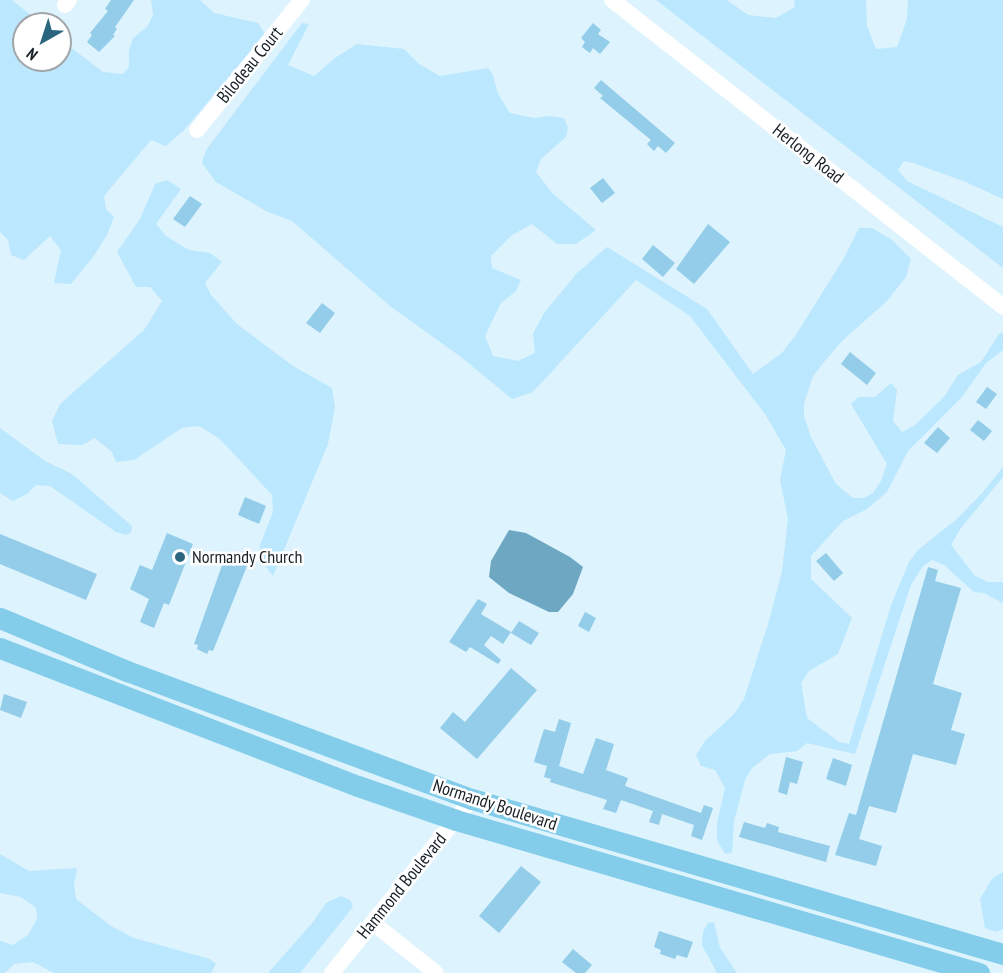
<!DOCTYPE html>
<style>
body{margin:0}
#map{position:relative;width:1003px;height:973px;overflow:hidden;background:#ddf3fd;font-family:"PT Sans Narrow",sans-serif}
div>[style]{position:absolute}
.green>*{inset:0;background:#bbe8fe}
.water>*{inset:0;background:#6ea7c2}
.building>*{inset:0;background:#93cde9}
.minor>*{height:16px;margin:-8px;padding:0 8px;transform-origin:8px;border-radius:8px;background:#fff}
.major>*{height:21px;margin:-10.5px;padding:0 10.5px;transform-origin:10.5px;border-radius:10.5px;background:#83cdea}
.dots>*{width:16px;height:16px;translate:-50% -50%;box-sizing:border-box;border:3px solid #fff;border-radius:50%}
span{translate:-50% -50%;white-space:nowrap;text-align:center;line-height:1.15;-webkit-text-stroke:5px #fff;paint-order:stroke}
.street-label{font-size:18px;color:#162025}
.poi-label{font-size:18px;color:#162025}
.left{translate:0 -50%;text-align:left}
.north{position:absolute;left:12px;top:12px;width:60px;height:60px;box-sizing:border-box;background:#fff;border:2px solid #a2a6a8;border-radius:50%;rotate:219deg;font-size:16px;font-weight:700;line-height:24px;text-align:center;color:#162025}
.north::after{content:'';display:block;margin:auto;width:21px;height:27px;background:#2c657e;clip-path:polygon(50% 0,100% 100%,50% 72%,0 100%)}
</style>
<div id="map">
<div class="green">
<i style="clip-path:polygon(0 0,12px 0,42px 24px,24px 24px,24px 60px,60px 60px,60px 39px,103px 72px,123px 74px,129px 67px,129px 51px,133px 38px,147px 27px,153px 15px,151px 0,200px 0,214px 13px,258px 23px,265px 34px,184px 130px,166px 146px,151px 140px,104px 196px,106px 209px,114px 217px,107px 235px,93px 257px,71px 284px,54px 283px,61px 250px,50px 236px,24px 260px,11px 255px,8px 240px,0 232px)"></i>
<i style="clip-path:polygon(656px 0,727px 0,748px 15px,776px 18px,795px 7px,794px 0,866px 0,867px 26px,876px 49px,897px 47px,907px 19px,908px 0,1003px 0,1003px 199px,966px 182px,913px 163px,904px 161px,898px 170px,907px 181px,1003px 227px,1003px 268px)"></i>
<i style="clip-path:polygon(302px 23px,309px 24px,288px 65px,314px 76px,335px 58px,357px 44px,404px 49px,419px 64px,440px 76px,488px 68px,493px 75px,498px 94px,510px 113px,534px 118px,550px 116px,564px 118px,568px 128px,566px 137px,541px 159px,536px 172px,553px 194px,596px 230px,576px 244px,557px 244px,532px 224px,512px 235px,491px 256px,492px 268px,521px 280px,516px 291px,501px 303px,485px 336px,493px 356px,518px 361px,535px 353px,533px 334px,544px 313px,577px 273px,607px 247px,707px 309px,753px 374px,782px 353px,797px 333px,844px 258px,859px 228px,872px 228px,892px 240px,911px 259px,906px 277px,886px 302px,842px 341px,820px 367px,812px 378px,804px 404px,804px 416px,811px 437px,836px 484px,853px 498px,864px 498px,873px 493px,881px 481px,887px 464px,851px 404px,858px 397px,875px 397px,891px 383px,897px 390px,893px 421px,902px 432px,915px 425px,944px 397px,958px 375px,981px 362px,999px 334px,1003px 332px,1003px 350px,986px 363px,962px 397px,908px 451px,887px 492px,867px 509px,843px 521px,811px 556px,811px 579px,852px 618px,838px 654px,809px 671px,801px 683px,807px 718px,839px 742px,849px 744px,891px 605px,909px 562px,918px 550px,958px 518px,983px 492px,1003px 467px,1003px 477px,961px 528px,951px 545px,975px 576px,988px 582px,1003px 582px,1003px 603px,984px 593px,974px 592px,944px 565px,932px 560px,923px 566px,911px 585px,855px 754px,807px 743px,797px 751px,770px 754px,752px 768px,745px 780px,734px 821px,732px 853px,725px 854px,717px 840px,717px 823px,725px 788px,715px 770px,701px 766px,696px 755px,705px 741px,734px 714px,744px 699px,769px 621px,782px 571px,788px 519px,780px 480px,786px 450px,765px 414px,690px 316px,636px 280px,533px 392px,512px 399px,461px 357px,390px 306px,292px 221px,268px 212px,216px 182px,202px 163px,206px 150px)"></i>
<i style="clip-path:polygon(167px 180px,181px 189px,156px 224px,166px 236px,189px 250px,210px 253px,222px 262px,205px 283px,211px 295px,237px 324px,293px 366px,332px 388px,335px 407px,328px 444px,273px 576px,260px 559px,260px 545px,273px 512px,272px 495px,220px 439px,199px 426px,182px 428px,134px 460px,116px 462px,112px 452px,95px 438px,82px 445px,58px 444px,52px 421px,60px 404px,144px 330px,162px 301px,150px 287px,136px 287px,117px 252px,140px 219px,155px 184px)"></i>
<i style="clip-path:polygon(0 428px,45px 461px,72px 474px,132px 526px,131px 533px,126px 535px,116px 532px,50px 486px,36px 485px,27px 494px,13px 501px,0 493px)"></i>
<i style="clip-path:polygon(0 854px,29px 871px,77px 868px,74px 885px,76px 899px,111px 926px,134px 938px,210px 959px,216px 964px,211px 973px,54px 973px,33px 962px,14px 964px,5px 973px,0 973px,0 941px,13px 945px,28px 935px,37px 919px,36px 908px,21px 897px,0 893px)"></i>
<i style="clip-path:polygon(1003px 872px,1003px 929px,997px 932px,985px 928px,980px 899px,992px 879px)"></i>
<i style="clip-path:polygon(341px 896px,350px 900px,353px 907px,300px 973px,268px 973px,313px 922px,326px 903px)"></i>
<i style="clip-path:polygon(714px 922px,720px 948px,737px 973px,717px 973px,702px 945px,703px 932px,708px 923px)"></i>
</div>
<div class="water">
<i style="clip-path:polygon(509px 530px,526px 533px,570px 557px,583px 567px,573px 594px,558px 612px,549px 612px,509px 593px,489px 577px,491px 561px)"></i>
</div>
<div class="building">
<i style="clip-path:polygon(111px 0,134px 0,115px 27px,117px 29px,113px 35px,115px 36px,99px 52px,87px 42px,92px 35px,90px 33px,108px 11px,105px 9px)"></i>
<i style="clip-path:polygon(593px 23px,601px 30px,598px 34px,610px 42px,600px 54px,593px 48px,590px 53px,582px 47px,585px 42px,581px 38px)"></i>
<i style="clip-path:polygon(601px 80px,675px 143px,666px 153px,658px 146px,654px 151px,647px 144px,651px 140px,600px 98px,603px 96px,594px 88px)"></i>
<i style="clip-path:polygon(603px 178px,615px 193px,602px 203px,590px 188px)"></i>
<i style="clip-path:polygon(190px 196px,202px 204px,185px 227px,173px 219px)"></i>
<i style="clip-path:polygon(708px 224px,730px 242px,694px 284px,676px 269px)"></i>
<i style="clip-path:polygon(653px 245px,675px 263px,663px 277px,642px 259px)"></i>
<i style="clip-path:polygon(322px 303px,335px 313px,320px 333px,306px 323px)"></i>
<i style="clip-path:polygon(850px 352px,876px 373px,867px 385px,841px 364px)"></i>
<i style="clip-path:polygon(987px 387px,997px 394px,986px 409px,976px 402px)"></i>
<i style="clip-path:polygon(978px 420px,992px 431px,984px 441px,970px 430px)"></i>
<i style="clip-path:polygon(938px 427px,950px 438px,937px 453px,924px 443px)"></i>
<i style="clip-path:polygon(245px 497px,266px 506px,259px 524px,238px 515px)"></i>
<i style="clip-path:polygon(167px 533px,193px 544px,169px 605px,164px 603px,154px 628px,140px 622px,149px 599px,130px 589px,140px 565px,152px 570px)"></i>
<i style="clip-path:polygon(0 534px,97px 574px,86px 600px,0 564px)"></i>
<i style="clip-path:polygon(826px 553px,843px 573px,834px 581px,816px 561px)"></i>
<i style="clip-path:polygon(225px 557px,247px 566px,213px 651px,209px 650px,207px 654px,197px 649px,198px 645px,194px 644px)"></i>
<i style="clip-path:polygon(928px 567px,938px 570px,935px 581px,961px 588px,933px 684px,962px 693px,951px 730px,965px 734px,956px 765px,913px 754px,896px 813px,869px 806px,859px 839px,882px 846px,876px 866px,835px 855px,849px 813px,856px 815px)"></i>
<i style="clip-path:polygon(478px 599px,487px 604px,481px 614px,511px 632px,503px 644px,491px 636px,484px 645px,501px 660px,498px 664px,470px 647px,466px 652px,449px 642px)"></i>
<i style="clip-path:polygon(585px 612px,596px 618px,589px 632px,578px 626px)"></i>
<i style="clip-path:polygon(519px 621px,539px 633px,531px 645px,511px 633px)"></i>
<i style="clip-path:polygon(511px 668px,537px 690px,477px 759px,440px 728px,453px 712px,465px 722px)"></i>
<i style="clip-path:polygon(4px 694px,27px 702px,21px 718px,0 710px)"></i>
<i style="clip-path:polygon(559px 719px,571px 723px,559px 766px,583px 774px,596px 738px,614px 744px,606px 770px,628px 778px,625px 786px,701px 813px,704px 805px,713px 808px,702px 840px,691px 836px,694px 825px,662px 814px,659px 825px,649px 822px,653px 811px,621px 800px,616px 813px,603px 809px,607px 800px,550px 782px,551px 779px,544px 777px,547px 766px,534px 762px,535px 758px,544px 729px,555px 732px)"></i>
<i style="clip-path:polygon(786px 757px,803px 762px,797px 784px,790px 782px,787px 795px,778px 792px)"></i>
<i style="clip-path:polygon(833px 758px,852px 765px,846px 786px,826px 779px)"></i>
<i style="clip-path:polygon(744px 822px,765px 828px,767px 823px,779px 827px,778px 832px,830px 846px,826px 862px,739px 837px)"></i>
<i style="clip-path:polygon(521px 866px,541px 882px,499px 933px,479px 916px)"></i>
<i style="clip-path:polygon(659px 931px,693px 942px,687px 958px,677px 955px,675px 959px,660px 954px,661px 950px,654px 947px)"></i>
<i style="clip-path:polygon(573px 949px,592px 965px,585px 973px,576px 973px,562px 962px)"></i>
</div>
<div class="minor">
<i style="left:612px;top:0;width:497px;rotate:38.1deg"></i>
<i style="left:65px;top:5px;width:6px;rotate:-51deg"></i>
<i style="left:197px;top:130px;width:167px;rotate:-51.1deg"></i>
<i style="left:373px;top:923px;width:80px;rotate:38.4deg"></i>
<i style="left:332px;top:973px;width:223px;rotate:-51.2deg"></i>
</div>
<div class="major">
<i style="left:0;top:618px;width:138px;rotate:22.7deg"></i>
<i style="left:127px;top:671px;width:368px;rotate:20.4deg"></i>
<i style="left:472px;top:799px;width:553px;rotate:16.27deg"></i>
<i style="left:0;top:648px;width:384px;rotate:21.1deg"></i>
<i style="left:358px;top:786px;width:104px;rotate:19.1deg"></i>
<i style="left:456px;top:820px;width:545px;rotate:16.31deg"></i>
</div>
<div class="dots">
<i style="left:180px;top:557px;background:#2c657e"></i>
</div>
<div class="street-label">
<span style="left:250px;top:65px;rotate:-51deg">Bilodeau Court</span>
<span style="left:808px;top:154px;rotate:38deg">Herlong Road</span>
<span style="left:495px;top:805px;rotate:18deg">Normandy Boulevard</span>
<span style="left:402px;top:886px;rotate:-51deg">Hammond Boulevard</span>
</div>
<div class="poi-label">
<span class="left" style="left:192px;top:557px">Normandy Church</span>
</div>
<div class="north">N</div>
</div>
